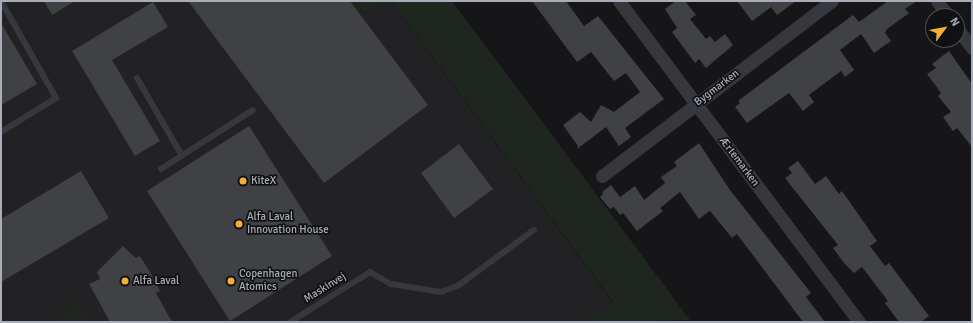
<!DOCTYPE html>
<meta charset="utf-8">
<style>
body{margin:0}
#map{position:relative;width:973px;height:323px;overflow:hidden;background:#161618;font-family:Signika,sans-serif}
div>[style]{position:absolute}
.built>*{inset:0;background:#222225}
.green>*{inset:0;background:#1e261f}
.building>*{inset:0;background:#404145}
.service>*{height:6px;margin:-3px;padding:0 3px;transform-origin:3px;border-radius:3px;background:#37383d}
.minor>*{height:13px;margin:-6.5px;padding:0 6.5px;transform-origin:6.5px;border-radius:6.5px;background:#37383d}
.dots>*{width:11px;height:11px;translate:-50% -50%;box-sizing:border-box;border:2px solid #111113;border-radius:50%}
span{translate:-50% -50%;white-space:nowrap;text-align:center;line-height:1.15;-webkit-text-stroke:3.5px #111113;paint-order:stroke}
.street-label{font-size:11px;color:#a8adb8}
.poi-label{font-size:11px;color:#a8adb8}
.left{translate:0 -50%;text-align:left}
.frame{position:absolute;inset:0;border:2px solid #a8adb8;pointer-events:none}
.north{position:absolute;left:925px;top:8px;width:40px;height:40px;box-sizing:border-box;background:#111113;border:1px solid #4d4f55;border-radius:50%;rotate:58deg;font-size:11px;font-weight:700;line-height:16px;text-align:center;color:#a8adb8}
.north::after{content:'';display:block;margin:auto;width:14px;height:18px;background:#f2b134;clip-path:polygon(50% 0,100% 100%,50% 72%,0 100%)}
</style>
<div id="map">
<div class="built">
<i style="clip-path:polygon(1px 1px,355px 1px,363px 12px,391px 1px,613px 303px,585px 322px,1px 322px)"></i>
</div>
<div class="green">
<i style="clip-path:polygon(355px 1px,452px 1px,690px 320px,585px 322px,613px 302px,392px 2px,363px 12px)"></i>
<i style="clip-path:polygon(76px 298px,91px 322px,54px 322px)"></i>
</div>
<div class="building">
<i style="clip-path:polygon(44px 1px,75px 1px,52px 15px)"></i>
<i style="clip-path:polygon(188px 1px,350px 1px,428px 105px,324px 183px)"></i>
<i style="clip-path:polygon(532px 1px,566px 1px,584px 26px,598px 16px,664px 99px,625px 128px,631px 137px,619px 146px,606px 127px,577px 149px,578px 146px,563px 125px,580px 112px,591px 122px,601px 105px,614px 112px,640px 92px,626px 73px,614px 81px,591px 52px,577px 62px)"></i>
<i style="clip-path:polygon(676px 1px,685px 1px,696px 15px,690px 19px,706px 39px,710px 36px,715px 42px,725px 34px,733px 45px,706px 68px,699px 59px,695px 63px,672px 32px,677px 28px,665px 9px)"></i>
<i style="clip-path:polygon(737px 1px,796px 1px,777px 15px,771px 7px,752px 21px)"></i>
<i style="clip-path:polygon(888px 1px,917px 1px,905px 9px,909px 13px,887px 29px,885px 33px,891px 41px,874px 53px,861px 34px,840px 50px,854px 70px,845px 77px,841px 71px,809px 95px,814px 102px,803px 111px,789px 93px,747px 123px,735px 107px,740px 103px,738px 101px,853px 15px,859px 22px)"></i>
<i style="clip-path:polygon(153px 2px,168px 27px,112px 60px,160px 141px,135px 156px,72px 51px)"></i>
<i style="clip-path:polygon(1px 23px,37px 84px,1px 105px)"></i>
<i style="clip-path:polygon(949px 51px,972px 84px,972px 147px,957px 128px,953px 131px,943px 117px,951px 112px,938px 96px,941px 93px,927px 74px,936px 68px,932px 64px)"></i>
<i style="clip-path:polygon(249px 126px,332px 256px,230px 321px,147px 191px)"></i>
<i style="clip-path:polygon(699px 143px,730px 190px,811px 293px,806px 297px,825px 322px,803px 322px,737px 234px,732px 238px,710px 211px,699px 219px,680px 192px,660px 208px,663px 211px,637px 231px,623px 213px,620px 215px,614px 207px,610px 209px,600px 197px,603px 194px,602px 192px,611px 185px,620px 197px,635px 186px,644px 200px,665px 183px,661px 177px,677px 166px,674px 162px)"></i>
<i style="clip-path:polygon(459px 144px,493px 189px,454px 218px,421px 173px)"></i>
<i style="clip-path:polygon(798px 161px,815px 184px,826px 176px,839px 194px,842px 191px,877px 241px,870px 246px,885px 266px,889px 263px,929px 316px,921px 322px,899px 322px,885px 303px,888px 301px,862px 267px,854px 273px,844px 263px,833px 248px,838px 245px,785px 178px,792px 173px,788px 168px)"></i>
<i style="clip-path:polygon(81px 171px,109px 218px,1px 282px,1px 219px)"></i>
<i style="clip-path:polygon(123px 246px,136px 258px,140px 256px,150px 272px,160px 291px,156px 293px,172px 322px,110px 322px,89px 284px,100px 279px,97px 272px)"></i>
</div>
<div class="service">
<i style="left:137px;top:78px;width:90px;rotate:60deg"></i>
<i style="left:1px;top:132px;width:65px;rotate:-31.7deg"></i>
<i style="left:56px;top:98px;width:112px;rotate:-119.6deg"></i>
<i style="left:161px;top:169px;width:109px;rotate:-32.7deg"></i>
<i style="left:290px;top:322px;width:94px;rotate:-32deg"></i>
<i style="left:370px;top:272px;width:24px;rotate:30deg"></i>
<i style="left:391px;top:284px;width:51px;rotate:9.1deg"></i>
<i style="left:441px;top:292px;width:19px;rotate:-21deg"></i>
<i style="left:459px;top:285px;width:93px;rotate:-36.3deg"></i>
</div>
<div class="minor">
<i style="left:619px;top:1px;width:401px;rotate:53.2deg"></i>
<i style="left:937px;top:1px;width:19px;rotate:54deg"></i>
<i style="left:957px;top:28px;width:25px;rotate:53deg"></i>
<i style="left:602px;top:176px;width:289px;rotate:-37.3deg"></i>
</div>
<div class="dots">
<i style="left:243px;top:181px;background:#f2b134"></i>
<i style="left:239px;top:224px;background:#f2b134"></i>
<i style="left:125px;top:281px;background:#f2b134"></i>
<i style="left:231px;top:281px;background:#f2b134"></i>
</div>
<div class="street-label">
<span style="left:717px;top:88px;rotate:-37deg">Bygmarken</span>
<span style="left:739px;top:162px;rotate:53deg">Ærtemarken</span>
<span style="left:325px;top:288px;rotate:-32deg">Maskinvej</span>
</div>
<div class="poi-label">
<span class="left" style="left:251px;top:181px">KiteX</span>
<span class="left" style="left:247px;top:224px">Alfa Laval<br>Innovation House</span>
<span class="left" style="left:239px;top:281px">Copenhagen<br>Atomics</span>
<span class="left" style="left:133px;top:281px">Alfa Laval</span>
</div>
<div class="frame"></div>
<div class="north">N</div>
</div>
